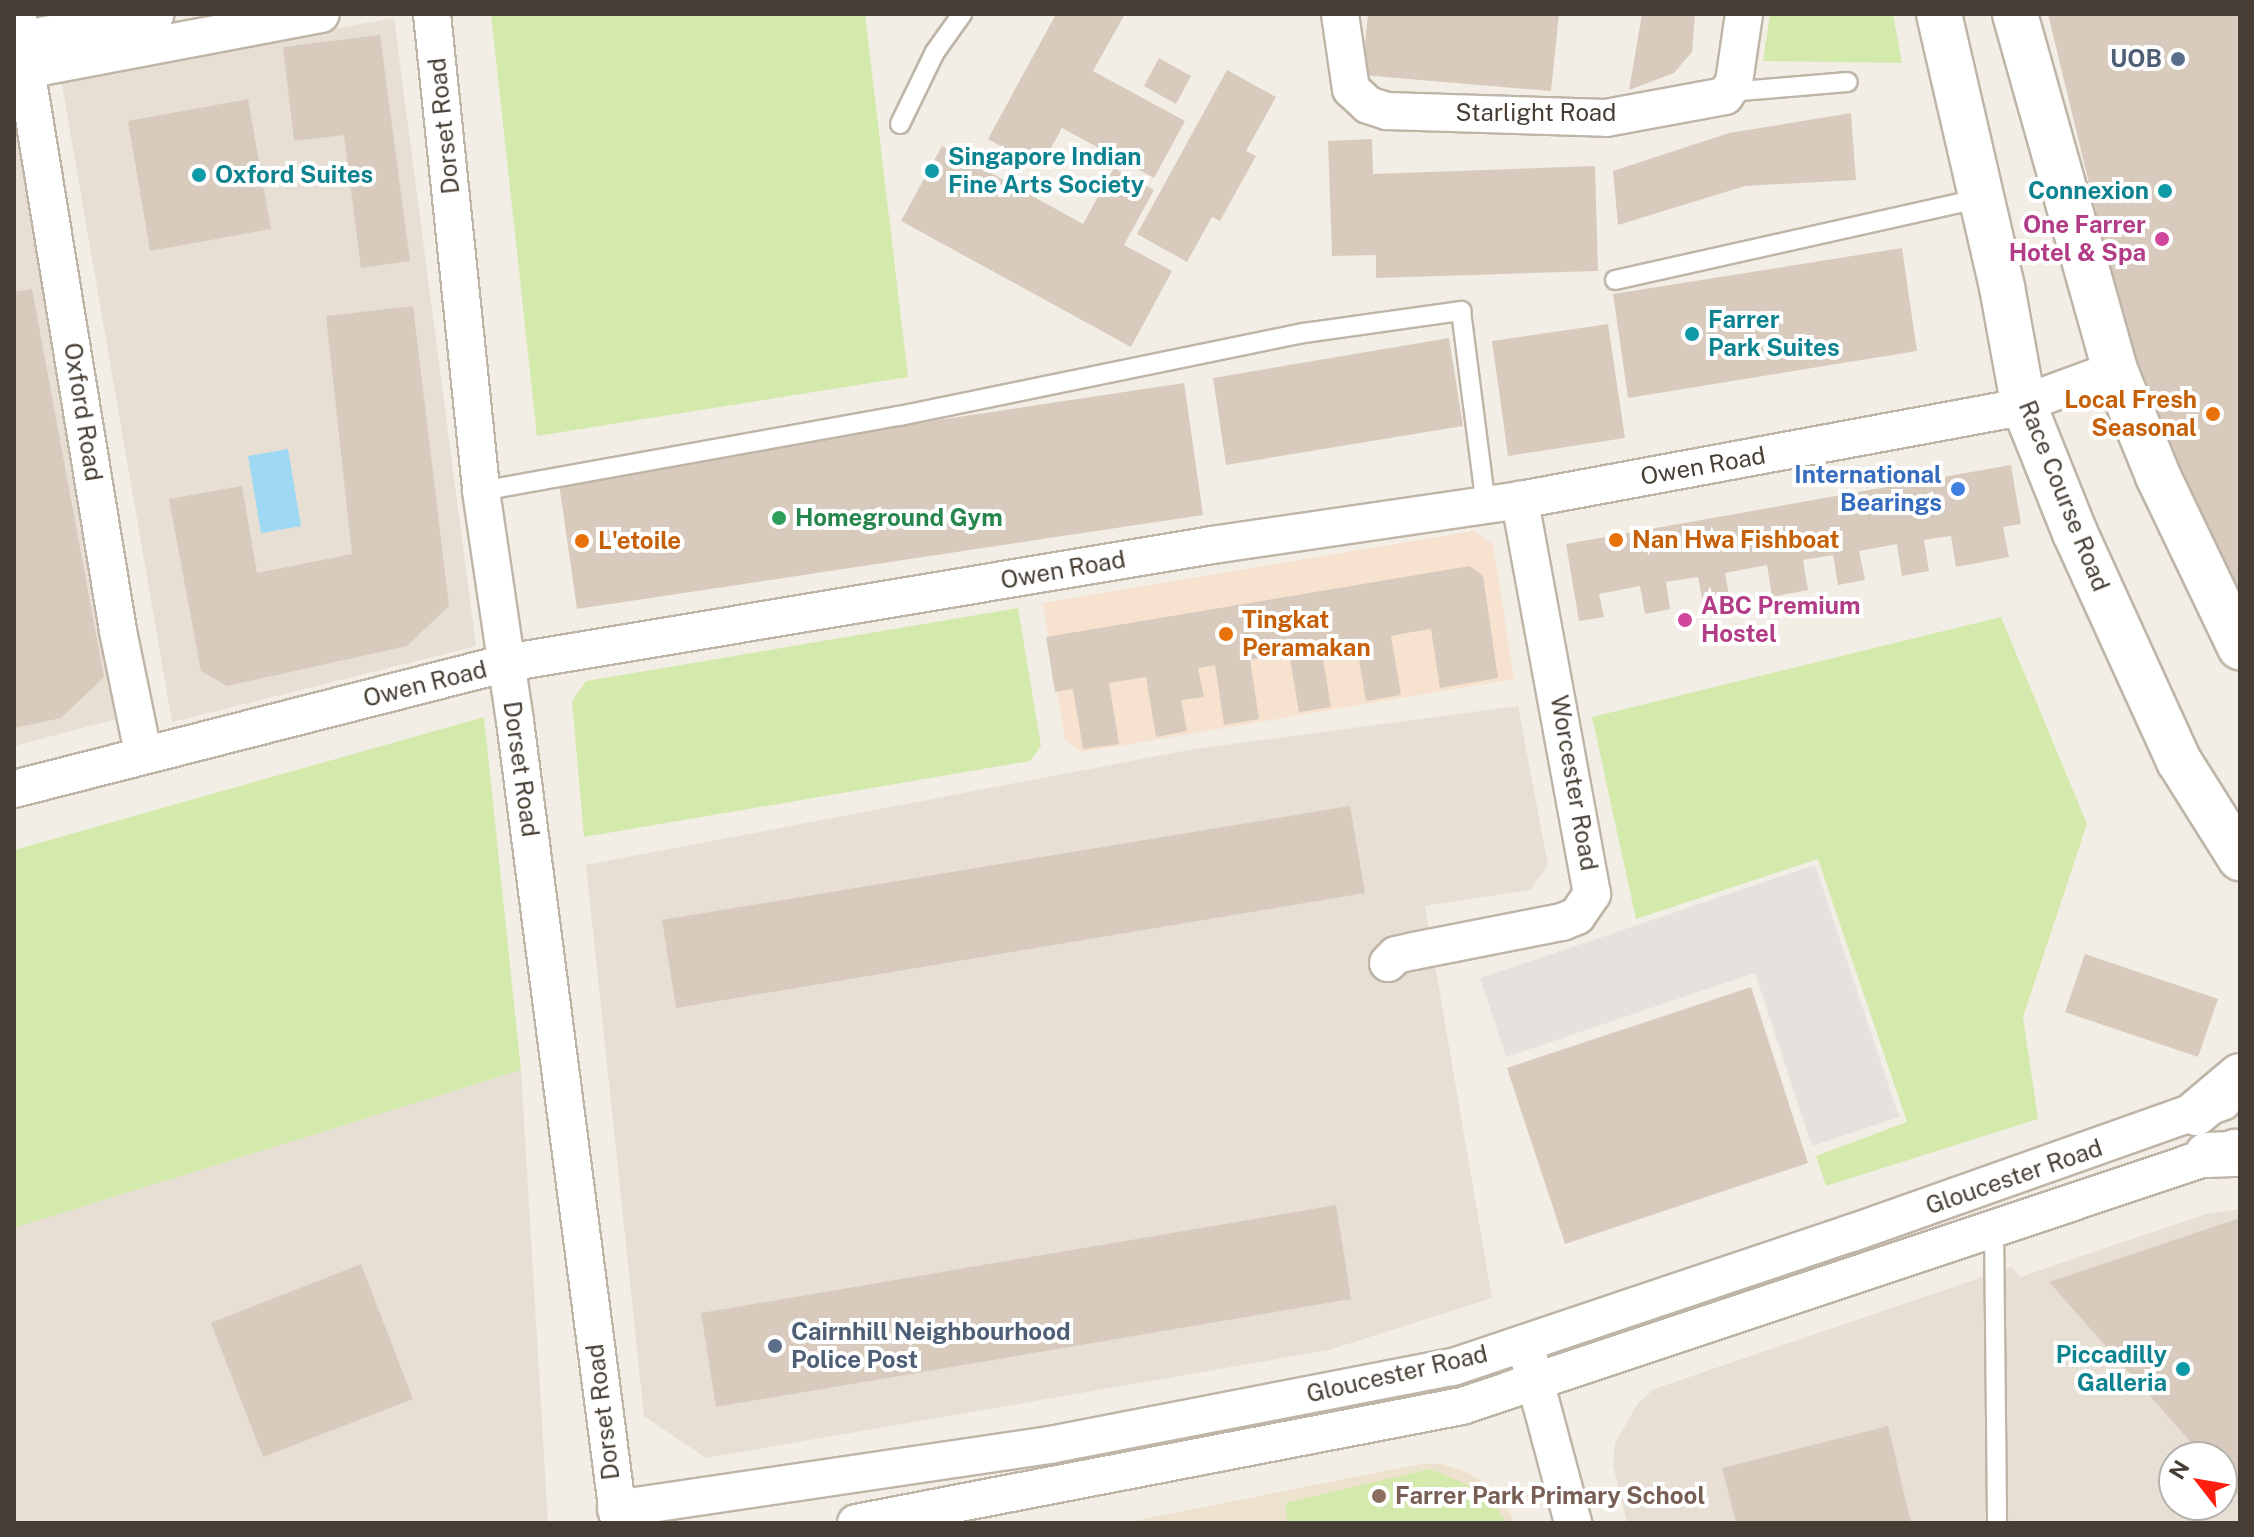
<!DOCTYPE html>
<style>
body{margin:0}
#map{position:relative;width:2254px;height:1537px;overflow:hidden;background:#f3eee5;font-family:"Public Sans",sans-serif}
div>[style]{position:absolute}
.residential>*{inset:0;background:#e7dfd3}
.commercial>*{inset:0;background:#f6e2cf}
.education>*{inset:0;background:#ede2ce}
.green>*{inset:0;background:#d3eaac}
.parking>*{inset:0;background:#e4e1de}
.water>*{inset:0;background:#9ed8f3}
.building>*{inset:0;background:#d8cbbd}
.roads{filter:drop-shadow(2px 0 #bfb5a7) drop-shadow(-2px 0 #bfb5a7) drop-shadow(0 2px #bfb5a7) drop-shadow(0 -2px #bfb5a7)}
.service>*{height:18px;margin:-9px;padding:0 9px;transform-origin:9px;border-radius:9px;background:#fff}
.minor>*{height:36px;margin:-18px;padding:0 18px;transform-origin:18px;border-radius:18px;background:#fff}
.tertiary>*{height:44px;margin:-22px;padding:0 22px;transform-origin:22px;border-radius:22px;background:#fff}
.dots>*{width:22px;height:22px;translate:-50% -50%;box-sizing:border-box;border:4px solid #fff;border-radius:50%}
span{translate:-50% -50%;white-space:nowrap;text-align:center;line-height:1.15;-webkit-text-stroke:8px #fff;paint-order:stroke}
.service-label{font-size:24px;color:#4e5e75;font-weight:700}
.right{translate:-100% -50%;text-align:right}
.left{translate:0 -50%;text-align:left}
.street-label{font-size:24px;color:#463e34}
.culture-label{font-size:24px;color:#0d838f;font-weight:700}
.hotel-label{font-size:24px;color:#b23c85;font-weight:700}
.food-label{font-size:24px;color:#c56008;font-weight:700}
.shop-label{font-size:24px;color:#366cbe;font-weight:700}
.leisure-label{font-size:24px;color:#27864d;font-weight:700}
.education-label{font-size:24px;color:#785e54;font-weight:700}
.frame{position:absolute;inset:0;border:16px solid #463e34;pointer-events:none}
.north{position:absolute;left:2158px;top:1441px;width:80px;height:80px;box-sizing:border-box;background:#fff;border:2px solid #b5b2ae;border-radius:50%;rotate:301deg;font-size:22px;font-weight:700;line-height:32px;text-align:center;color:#463e34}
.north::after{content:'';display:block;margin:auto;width:28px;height:36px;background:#ff1e10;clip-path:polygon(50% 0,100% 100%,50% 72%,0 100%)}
</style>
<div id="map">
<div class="residential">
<i style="clip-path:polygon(394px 18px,476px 646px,172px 722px,61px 79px)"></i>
<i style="clip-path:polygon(14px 95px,117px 719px,14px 746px)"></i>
<i style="clip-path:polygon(1518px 706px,1548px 865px,1530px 890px,1425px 906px,1492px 1298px,1329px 1350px,706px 1458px,644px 1416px,586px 865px,1194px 749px)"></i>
<i style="clip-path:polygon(521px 1070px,548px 1523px,14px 1523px,14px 1228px)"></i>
<i style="clip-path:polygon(evenodd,2240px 1209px,2240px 1523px,1627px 1523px,1613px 1465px,1615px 1443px,1638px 1403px,1654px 1389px,2012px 1267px,2020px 1277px,2206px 1214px,2240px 1209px,2174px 1457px,2222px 1457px,2222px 1505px,2174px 1505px,2174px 1457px)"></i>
</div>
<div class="commercial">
<i style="clip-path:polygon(1473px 531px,1493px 544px,1514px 679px,1082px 752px,1065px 740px,1043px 603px)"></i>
</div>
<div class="education">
<i style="clip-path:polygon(1420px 1464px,1442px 1464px,1467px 1472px,1488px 1486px,1507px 1506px,1515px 1523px,1123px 1523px)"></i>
</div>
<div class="green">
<i style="clip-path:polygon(491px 14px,865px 14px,908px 377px,537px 436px)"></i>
<i style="clip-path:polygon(1770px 14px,1893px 14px,1902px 63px,1763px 61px)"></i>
<i style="clip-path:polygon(1018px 608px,1041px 746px,1030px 761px,584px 837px,572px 701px,586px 681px)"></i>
<i style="clip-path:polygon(2001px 617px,2087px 824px,2023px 1017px,2038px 1119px,1826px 1186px,1816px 1156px,1907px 1122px,1818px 859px,1636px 919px,1592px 717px)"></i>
<i style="clip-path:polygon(484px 717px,521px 1070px,14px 1228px,14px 850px)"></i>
<i style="clip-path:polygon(1430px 1469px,1466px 1484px,1495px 1505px,1506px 1523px,1288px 1523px,1285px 1503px)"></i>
</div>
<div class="parking">
<i style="clip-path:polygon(1815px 865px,1899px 1117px,1812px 1146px,1755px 973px,1506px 1057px,1480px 978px)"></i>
</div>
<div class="water">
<i style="clip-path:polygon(288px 449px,301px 526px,261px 533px,248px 456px)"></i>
</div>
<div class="building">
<i style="clip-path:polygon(1056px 14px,1125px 14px,1093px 71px,1185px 121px,1154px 178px,1062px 128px,1040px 168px,988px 139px)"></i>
<i style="clip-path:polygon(1368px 14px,1559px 14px,1551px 91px,1362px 75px)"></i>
<i style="clip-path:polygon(1642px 14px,1695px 14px,1692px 52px,1674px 73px,1629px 90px)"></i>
<i style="clip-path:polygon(2048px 14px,2240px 14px,2240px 613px,2134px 369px)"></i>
<i style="clip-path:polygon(380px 35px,410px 261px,361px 268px,344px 135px,294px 141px,283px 47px)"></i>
<i style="clip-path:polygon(1159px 58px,1191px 76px,1176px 104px,1144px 86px)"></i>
<i style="clip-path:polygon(1227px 70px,1276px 97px,1246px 151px,1256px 156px,1220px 221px,1212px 217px,1187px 262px,1137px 234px)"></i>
<i style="clip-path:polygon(248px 99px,271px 229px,150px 251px,128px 121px)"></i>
<i style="clip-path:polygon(1851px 113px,1856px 180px,1745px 186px,1618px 225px,1613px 171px,1729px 133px)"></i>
<i style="clip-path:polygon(1372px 139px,1373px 174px,1595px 166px,1598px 271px,1376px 278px,1376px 255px,1332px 256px,1328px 141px)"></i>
<i style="clip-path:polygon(942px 146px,1083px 224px,1114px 168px,1154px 190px,1124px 245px,1172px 271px,1131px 347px,901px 221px)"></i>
<i style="clip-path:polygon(1902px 248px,1917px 351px,1628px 398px,1613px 294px)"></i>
<i style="clip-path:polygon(32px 289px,104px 677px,61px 718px,14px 728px,14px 292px)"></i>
<i style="clip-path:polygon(413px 306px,449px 606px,407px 646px,227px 686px,201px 671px,169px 499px,242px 486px,257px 573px,352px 554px,326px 316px)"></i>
<i style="clip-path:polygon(1608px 324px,1625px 438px,1508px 456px,1492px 341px)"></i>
<i style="clip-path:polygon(1449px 338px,1463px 426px,1226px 465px,1213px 378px)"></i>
<i style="clip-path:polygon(1184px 383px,1203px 515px,577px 609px,558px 477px)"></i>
<i style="clip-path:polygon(2011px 465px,2021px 524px,2003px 527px,2009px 557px,1956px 567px,1951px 536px,1924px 540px,1929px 571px,1902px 576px,1897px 544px,1859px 551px,1865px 580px,1838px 585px,1833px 555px,1803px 560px,1808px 590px,1772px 597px,1767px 565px,1725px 573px,1730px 600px,1703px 604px,1698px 577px,1666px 582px,1670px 609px,1645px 614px,1640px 586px,1599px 594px,1604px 617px,1579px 621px,1566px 544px)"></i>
<i style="clip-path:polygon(1470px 566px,1483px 576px,1498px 678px,1440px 688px,1431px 629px,1412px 632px,1391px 636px,1401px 695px,1366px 701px,1356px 642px,1321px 647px,1331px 707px,1299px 712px,1289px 653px,1269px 656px,1250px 660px,1259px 719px,1224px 725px,1215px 665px,1198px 668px,1204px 697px,1181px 700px,1187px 731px,1156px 737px,1146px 677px,1109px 683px,1119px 744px,1083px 749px,1073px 689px,1055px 692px,1046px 637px)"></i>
<i style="clip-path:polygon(1350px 806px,1365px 893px,676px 1008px,662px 920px)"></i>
<i style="clip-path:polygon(2085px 954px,2218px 999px,2198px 1057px,2065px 1012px)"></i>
<i style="clip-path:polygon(1751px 987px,1808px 1163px,1565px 1244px,1507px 1068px)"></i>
<i style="clip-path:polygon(1336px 1205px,1351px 1299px,716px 1407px,701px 1313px)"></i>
<i style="clip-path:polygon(2240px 1218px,2240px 1498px,2222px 1478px,2222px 1457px,2204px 1457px,2049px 1282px)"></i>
<i style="clip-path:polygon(361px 1264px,413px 1399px,263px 1457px,211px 1323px)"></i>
<i style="clip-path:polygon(1888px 1426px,1911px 1523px,1736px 1523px,1722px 1468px)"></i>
</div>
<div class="roads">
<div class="service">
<i style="left:1729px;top:92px;width:119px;rotate:-4.8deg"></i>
<i style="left:900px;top:124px;width:80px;rotate:-64.1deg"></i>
<i style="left:935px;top:52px;width:47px;rotate:-54.6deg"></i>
<i style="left:1615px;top:280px;width:375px;rotate:-12.6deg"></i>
<i style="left:481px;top:491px;width:425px;rotate:-10.2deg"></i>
<i style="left:899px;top:416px;width:413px;rotate:-11.6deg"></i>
<i style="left:1304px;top:333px;width:159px;rotate:-8deg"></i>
<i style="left:1461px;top:311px;width:196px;rotate:82.7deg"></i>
<i style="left:1994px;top:1227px;width:296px;rotate:89.4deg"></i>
</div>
<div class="minor">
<i style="left:17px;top:14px;width:625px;rotate:80.7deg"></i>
<i style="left:118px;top:631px;width:125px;rotate:78.4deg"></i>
<i style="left:432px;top:14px;width:480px;rotate:84.1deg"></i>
<i style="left:481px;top:491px;width:232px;rotate:81.6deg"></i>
<i style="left:515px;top:721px;width:809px;rotate:82.61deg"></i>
<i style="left:1340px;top:14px;width:76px;rotate:81.7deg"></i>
<i style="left:1351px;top:89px;width:23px;rotate:43deg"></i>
<i style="left:1368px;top:105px;width:20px;rotate:18deg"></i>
<i style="left:1387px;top:111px;width:219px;rotate:1.8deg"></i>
<i style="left:1606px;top:118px;width:121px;rotate:-10.5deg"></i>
<i style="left:1725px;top:96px;width:17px;rotate:-57deg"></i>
<i style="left:1734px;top:82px;width:69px;rotate:-81.6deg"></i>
<i style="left:20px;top:40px;width:138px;rotate:-10.8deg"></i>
<i style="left:25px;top:70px;width:301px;rotate:-10.7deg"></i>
<i style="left:14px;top:789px;width:509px;rotate:-14.34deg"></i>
<i style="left:507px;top:663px;width:715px;rotate:-9.5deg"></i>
<i style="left:1212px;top:545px;width:311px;rotate:-8.3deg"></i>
<i style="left:1520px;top:500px;width:494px;rotate:-10.5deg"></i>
<i style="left:2006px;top:410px;width:116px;rotate:-20.2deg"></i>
<i style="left:1388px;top:963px;width:11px;rotate:-45deg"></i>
<i style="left:1396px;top:955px;width:18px;rotate:-13deg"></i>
<i style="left:1414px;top:951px;width:151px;rotate:-11.1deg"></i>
<i style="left:1562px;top:922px;width:16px;rotate:-22deg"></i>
<i style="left:1577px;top:916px;width:27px;rotate:-56deg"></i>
<i style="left:1592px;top:894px;width:401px;rotate:-100.4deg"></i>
<i style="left:1530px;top:1362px;width:167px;rotate:75deg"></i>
<i style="left:616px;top:1509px;width:439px;rotate:-8.4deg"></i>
<i style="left:1050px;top:1445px;width:410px;rotate:-11deg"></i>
<i style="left:1453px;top:1367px;width:421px;rotate:-18.6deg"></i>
<i style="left:1852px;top:1233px;width:393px;rotate:-19.5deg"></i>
<i style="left:856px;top:1523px;width:617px;rotate:-10.93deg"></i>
<i style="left:1462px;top:1406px;width:815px;rotate:-18.46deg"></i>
</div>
<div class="tertiary">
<i style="left:1939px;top:14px;width:280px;rotate:77deg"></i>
<i style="left:2002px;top:287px;width:118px;rotate:79.7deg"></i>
<i style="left:2023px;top:403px;width:140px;rotate:68.2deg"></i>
<i style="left:2075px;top:533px;width:251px;rotate:65.5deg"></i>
<i style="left:2179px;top:761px;width:115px;rotate:57.8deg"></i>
<i style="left:2015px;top:14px;width:370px;rotate:74.3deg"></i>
<i style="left:2115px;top:370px;width:114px;rotate:67.9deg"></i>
<i style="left:2158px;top:476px;width:190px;rotate:64.4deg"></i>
<i style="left:2196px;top:1113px;width:57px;rotate:-40.1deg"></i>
<i style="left:2207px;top:1155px;width:33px;rotate:-2deg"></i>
</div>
</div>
<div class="dots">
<i style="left:2178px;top:59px;background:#5c6f8a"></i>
<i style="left:932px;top:171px;background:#0f9aa8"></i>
<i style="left:199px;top:175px;background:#0f9aa8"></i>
<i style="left:2165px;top:191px;background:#0f9aa8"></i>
<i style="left:2162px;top:239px;background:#d1479c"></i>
<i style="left:1692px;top:334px;background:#0f9aa8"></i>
<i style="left:2213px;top:414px;background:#e8710a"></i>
<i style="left:1958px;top:489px;background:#3f7fe0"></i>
<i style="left:779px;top:518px;background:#2e9e5b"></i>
<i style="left:1616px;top:540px;background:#e8710a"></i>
<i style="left:582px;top:541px;background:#e8710a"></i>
<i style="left:1685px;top:620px;background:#d1479c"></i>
<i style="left:1226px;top:634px;background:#e8710a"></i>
<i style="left:775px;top:1346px;background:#5c6f8a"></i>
<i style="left:2183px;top:1369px;background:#0f9aa8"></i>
<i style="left:1379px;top:1496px;background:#8d6e63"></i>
</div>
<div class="service-label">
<span class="right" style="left:2162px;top:59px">UOB</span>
<span class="left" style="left:791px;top:1346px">Cairnhill Neighbourhood<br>Police Post</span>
</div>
<div class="street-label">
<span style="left:1536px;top:113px">Starlight Road</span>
<span style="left:444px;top:126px;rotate:-96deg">Dorset Road</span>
<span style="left:83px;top:412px;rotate:81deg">Oxford Road</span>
<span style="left:1703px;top:466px;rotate:-10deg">Owen Road</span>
<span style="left:2064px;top:496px;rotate:68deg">Race Course Road</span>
<span style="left:1063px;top:570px;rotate:-10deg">Owen Road</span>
<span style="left:425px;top:684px;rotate:-14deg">Owen Road</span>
<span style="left:521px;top:769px;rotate:82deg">Dorset Road</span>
<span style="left:1574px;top:783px;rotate:80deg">Worcester Road</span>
<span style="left:2014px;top:1177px;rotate:-19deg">Gloucester Road</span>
<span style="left:1397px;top:1374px;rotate:-13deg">Gloucester Road</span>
<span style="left:603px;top:1412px;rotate:-97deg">Dorset Road</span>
</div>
<div class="culture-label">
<span class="left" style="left:948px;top:171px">Singapore Indian<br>Fine Arts Society</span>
<span class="left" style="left:215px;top:175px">Oxford Suites</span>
<span class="right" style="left:2149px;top:191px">Connexion</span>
<span class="left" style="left:1708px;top:334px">Farrer<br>Park Suites</span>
<span class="right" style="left:2167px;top:1369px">Piccadilly<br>Galleria</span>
</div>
<div class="hotel-label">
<span class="right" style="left:2146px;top:239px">One Farrer<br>Hotel &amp; Spa</span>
<span class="left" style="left:1701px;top:620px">ABC Premium<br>Hostel</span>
</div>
<div class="food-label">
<span class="right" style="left:2197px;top:414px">Local Fresh<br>Seasonal</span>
<span class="left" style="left:1632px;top:540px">Nan Hwa Fishboat</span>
<span class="left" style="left:598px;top:541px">L'etoile</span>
<span class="left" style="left:1242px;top:634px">Tingkat<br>Peramakan</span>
</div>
<div class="shop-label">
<span class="right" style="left:1942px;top:489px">International<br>Bearings</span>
</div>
<div class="leisure-label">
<span class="left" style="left:795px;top:518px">Homeground Gym</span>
</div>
<div class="education-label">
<span class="left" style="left:1395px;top:1496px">Farrer Park Primary School</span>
</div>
<div class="frame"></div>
<div class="north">N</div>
</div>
